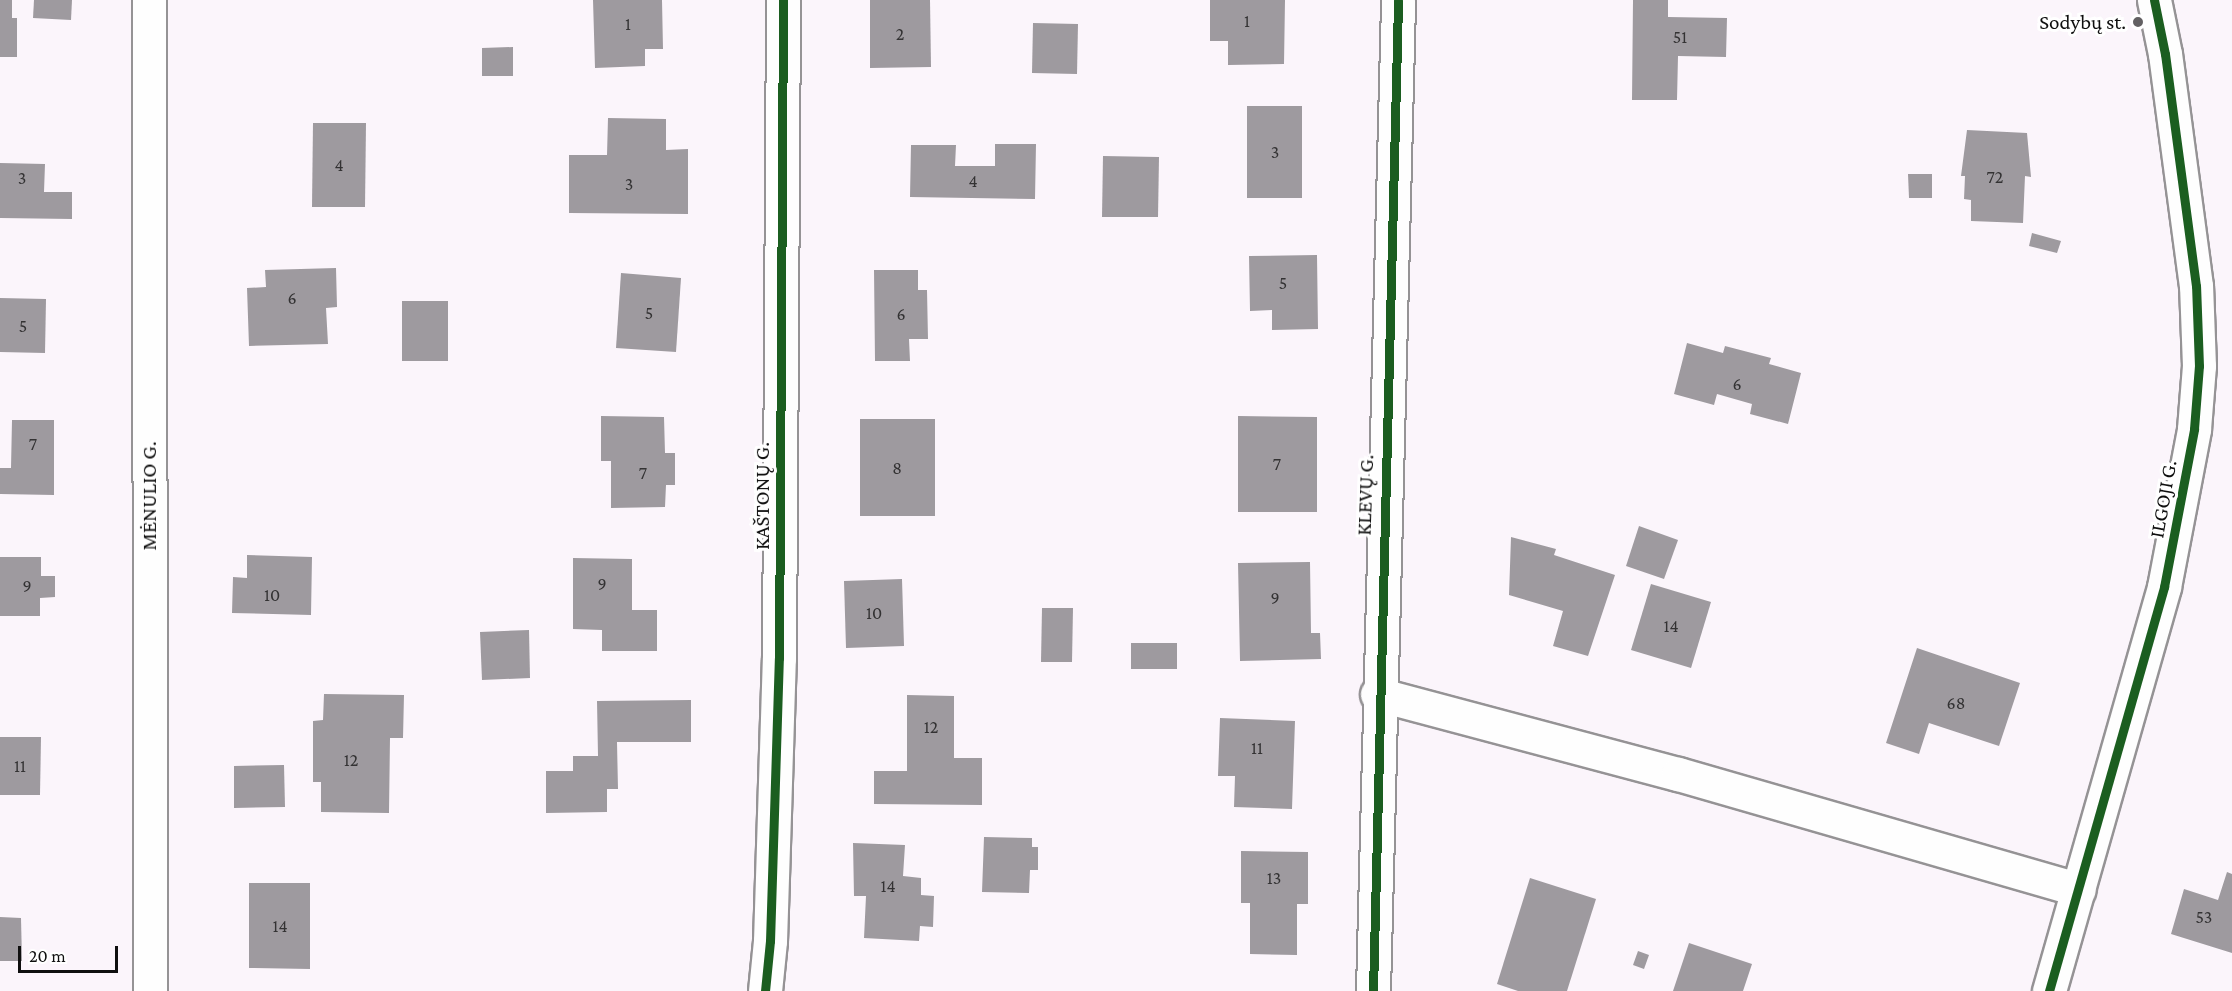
<!DOCTYPE html>
<meta charset="utf-8">
<style>
body{margin:0}
#map{position:relative;width:2232px;height:991px;overflow:hidden;background:#fbf5fb;font-family:"Crimson Pro",serif}
div>[style]{position:absolute}
.building>*{inset:0;background:#9e9a9f}
.roads{filter:drop-shadow(2px 0 #959395) drop-shadow(-2px 0 #959395) drop-shadow(0 2px #959395) drop-shadow(0 -2px #959395)}
.minor>*{height:33px;margin:-16.5px;padding:0 16.5px;transform-origin:16.5px;border-radius:16.5px;background:#fefefe}
.cycleway>*{height:9px;margin:-4.5px;padding:0 4.5px;transform-origin:4.5px;border-radius:4.5px;background:#1b5e20}
.dots>*{width:16px;height:16px;translate:-50% -50%;box-sizing:border-box;border:3px solid #fff;border-radius:50%}
span{translate:-50% -50%;white-space:nowrap;text-align:center;line-height:1.15;-webkit-text-stroke:6px #fff;paint-order:stroke}
.number-label{font-size:18px;color:#333233}
.number-label span{-webkit-text-stroke-width:0}
.poi-label{font-size:21px;color:#0f0f0f}
.right{translate:-100% -50%;text-align:right}
.street-label{font-size:21px;color:#0f0f0f}
.scale{position:absolute;left:18px;top:946px;width:100px;height:27px;box-sizing:border-box;border:3px solid #0f0f0f;border-top:0;padding-left:8px;font-size:18px;line-height:21px;white-space:nowrap;color:#0f0f0f;-webkit-text-stroke:4px #fff;paint-order:stroke}
</style>
<div id="map">
<div class="building">
<i style="clip-path:polygon(0 0,12px 0,12px 18px,17px 18px,17px 57px,0 57px)"></i>
<i style="clip-path:polygon(34px 0,72px 0,71px 20px,33px 18px)"></i>
<i style="clip-path:polygon(593px 0,662px 0,663px 49px,645px 49px,645px 66px,595px 68px)"></i>
<i style="clip-path:polygon(870px 0,930px 0,931px 67px,870px 68px)"></i>
<i style="clip-path:polygon(1210px 0,1285px 0,1284px 64px,1228px 65px,1228px 41px,1210px 41px)"></i>
<i style="clip-path:polygon(1633px 0,1668px 0,1668px 17px,1727px 18px,1726px 57px,1678px 56px,1677px 100px,1632px 100px)"></i>
<i style="clip-path:polygon(1033px 23px,1078px 24px,1077px 74px,1032px 73px)"></i>
<i style="clip-path:polygon(513px 47px,513px 76px,482px 76px,482px 48px)"></i>
<i style="clip-path:polygon(1247px 106px,1302px 106px,1302px 198px,1247px 198px)"></i>
<i style="clip-path:polygon(608px 118px,666px 119px,666px 150px,688px 149px,688px 214px,569px 213px,569px 155px,607px 155px)"></i>
<i style="clip-path:polygon(313px 123px,366px 123px,365px 207px,312px 207px)"></i>
<i style="clip-path:polygon(1967px 130px,2027px 133px,2031px 177px,2025px 176px,2023px 223px,1971px 221px,1971px 200px,1964px 199px,1965px 176px,1961px 176px)"></i>
<i style="clip-path:polygon(995px 144px,1036px 144px,1035px 199px,910px 197px,911px 145px,956px 145px,955px 166px,995px 166px)"></i>
<i style="clip-path:polygon(1103px 156px,1159px 157px,1158px 217px,1102px 217px)"></i>
<i style="clip-path:polygon(0 163px,45px 164px,44px 192px,72px 192px,72px 219px,0 218px)"></i>
<i style="clip-path:polygon(1908px 174px,1932px 174px,1932px 198px,1909px 198px)"></i>
<i style="clip-path:polygon(2032px 233px,2061px 241px,2057px 253px,2029px 246px)"></i>
<i style="clip-path:polygon(1317px 255px,1318px 329px,1272px 330px,1272px 310px,1250px 311px,1249px 256px)"></i>
<i style="clip-path:polygon(336px 268px,337px 307px,326px 308px,328px 344px,249px 346px,247px 288px,266px 287px,265px 270px)"></i>
<i style="clip-path:polygon(874px 270px,918px 270px,918px 290px,927px 290px,928px 339px,909px 339px,910px 361px,875px 361px)"></i>
<i style="clip-path:polygon(621px 273px,681px 278px,676px 352px,616px 348px)"></i>
<i style="clip-path:polygon(0 298px,46px 299px,45px 353px,0 352px)"></i>
<i style="clip-path:polygon(402px 301px,448px 301px,448px 361px,402px 361px)"></i>
<i style="clip-path:polygon(1687px 343px,1723px 353px,1725px 346px,1771px 358px,1769px 364px,1801px 373px,1788px 424px,1750px 414px,1752px 404px,1717px 394px,1714px 405px,1674px 394px)"></i>
<i style="clip-path:polygon(601px 416px,664px 417px,665px 453px,675px 453px,675px 485px,666px 485px,665px 507px,611px 508px,611px 461px,601px 461px)"></i>
<i style="clip-path:polygon(1238px 416px,1317px 417px,1317px 512px,1238px 512px)"></i>
<i style="clip-path:polygon(860px 419px,935px 419px,935px 516px,860px 516px)"></i>
<i style="clip-path:polygon(12px 420px,54px 420px,54px 495px,0 494px,0 468px,11px 468px)"></i>
<i style="clip-path:polygon(1639px 526px,1678px 540px,1664px 579px,1626px 566px)"></i>
<i style="clip-path:polygon(1511px 537px,1556px 549px,1554px 555px,1615px 575px,1588px 656px,1553px 646px,1563px 611px,1509px 595px)"></i>
<i style="clip-path:polygon(247px 555px,312px 557px,311px 615px,232px 613px,233px 577px,247px 578px)"></i>
<i style="clip-path:polygon(0 557px,41px 557px,41px 576px,55px 576px,55px 597px,40px 598px,40px 616px,0 616px)"></i>
<i style="clip-path:polygon(573px 558px,632px 559px,632px 610px,657px 610px,657px 651px,602px 651px,602px 630px,573px 629px)"></i>
<i style="clip-path:polygon(1310px 562px,1311px 633px,1320px 633px,1321px 659px,1240px 661px,1238px 563px)"></i>
<i style="clip-path:polygon(902px 579px,904px 646px,846px 648px,844px 581px)"></i>
<i style="clip-path:polygon(1651px 584px,1711px 602px,1691px 668px,1631px 650px)"></i>
<i style="clip-path:polygon(1042px 608px,1073px 608px,1072px 662px,1041px 662px)"></i>
<i style="clip-path:polygon(529px 630px,530px 678px,482px 680px,480px 632px)"></i>
<i style="clip-path:polygon(1131px 643px,1177px 643px,1177px 669px,1131px 669px)"></i>
<i style="clip-path:polygon(1917px 648px,2020px 683px,1999px 746px,1929px 723px,1919px 754px,1886px 743px)"></i>
<i style="clip-path:polygon(324px 694px,404px 695px,403px 738px,390px 738px,389px 813px,321px 812px,321px 782px,313px 782px,313px 721px,323px 720px)"></i>
<i style="clip-path:polygon(907px 695px,954px 696px,954px 758px,982px 758px,982px 805px,874px 804px,874px 771px,907px 771px)"></i>
<i style="clip-path:polygon(691px 700px,691px 742px,617px 742px,618px 789px,607px 789px,607px 812px,546px 813px,546px 771px,573px 771px,573px 756px,598px 756px,597px 701px)"></i>
<i style="clip-path:polygon(1220px 718px,1295px 721px,1292px 809px,1234px 807px,1235px 776px,1218px 776px)"></i>
<i style="clip-path:polygon(0 737px,41px 737px,40px 795px,0 795px)"></i>
<i style="clip-path:polygon(284px 765px,285px 807px,234px 808px,234px 766px)"></i>
<i style="clip-path:polygon(984px 837px,1032px 838px,1032px 847px,1038px 847px,1038px 870px,1030px 870px,1029px 893px,982px 892px)"></i>
<i style="clip-path:polygon(853px 843px,905px 845px,903px 876px,921px 878px,921px 895px,934px 896px,933px 927px,920px 926px,919px 941px,864px 938px,866px 896px,854px 896px)"></i>
<i style="clip-path:polygon(1241px 851px,1308px 852px,1308px 904px,1297px 904px,1297px 955px,1250px 954px,1250px 903px,1241px 903px)"></i>
<i style="clip-path:polygon(2227px 872px,2232px 874px,2232px 953px,2171px 934px,2184px 889px,2218px 900px)"></i>
<i style="clip-path:polygon(1530px 878px,1596px 899px,1567px 991px,1518px 991px,1497px 984px)"></i>
<i style="clip-path:polygon(249px 883px,310px 883px,310px 969px,249px 968px)"></i>
<i style="clip-path:polygon(0 917px,21px 918px,22px 961px,0 961px)"></i>
<i style="clip-path:polygon(1689px 943px,1752px 964px,1743px 991px,1673px 991px)"></i>
<i style="clip-path:polygon(1638px 951px,1649px 955px,1644px 969px,1633px 965px)"></i>
</div>
<div class="roads">
<div class="minor">
<i style="left:149px;top:0;width:991px;rotate:89.94deg"></i>
<i style="left:1377px;top:694px;width:311px;rotate:14.9deg"></i>
<i style="left:1678px;top:774px;width:417px;rotate:16.1deg"></i>
<i style="left:765px;top:991px;width:50px;rotate:-84.3deg"></i>
<i style="left:770px;top:941px;width:283px;rotate:-88.2deg"></i>
<i style="left:779px;top:658px;width:658px;rotate:-89.65deg"></i>
<i style="left:1373px;top:991px;width:991px;rotate:-88.55deg"></i>
<i style="left:2049px;top:991px;width:420px;rotate:-74.1deg"></i>
<i style="left:2164px;top:587px;width:161px;rotate:-79.2deg"></i>
<i style="left:2194px;top:429px;width:63px;rotate:-85.5deg"></i>
<i style="left:2199px;top:366px;width:80px;rotate:-92.1deg"></i>
<i style="left:2196px;top:286px;width:234px;rotate:-97.6deg"></i>
<i style="left:2165px;top:54px;width:55px;rotate:-101.5deg"></i>
</div>
</div>
<div class="cycleway">
<i style="left:765px;top:991px;width:50px;rotate:-84.3deg"></i>
<i style="left:770px;top:941px;width:283px;rotate:-88.2deg"></i>
<i style="left:779px;top:658px;width:658px;rotate:-89.65deg"></i>
<i style="left:1373px;top:991px;width:991px;rotate:-88.55deg"></i>
<i style="left:2049px;top:991px;width:420px;rotate:-74.1deg"></i>
<i style="left:2164px;top:587px;width:161px;rotate:-79.2deg"></i>
<i style="left:2194px;top:429px;width:63px;rotate:-85.5deg"></i>
<i style="left:2199px;top:366px;width:80px;rotate:-92.1deg"></i>
<i style="left:2196px;top:286px;width:234px;rotate:-97.6deg"></i>
<i style="left:2165px;top:54px;width:55px;rotate:-101.5deg"></i>
</div>
<div class="dots">
<i style="left:2138px;top:22px;background:#626062"></i>
</div>
<div class="number-label">
<span style="left:1247px;top:21px">1</span>
<span style="left:628px;top:24px">1</span>
<span style="left:900px;top:34px">2</span>
<span style="left:1680px;top:37px">51</span>
<span style="left:1275px;top:152px">3</span>
<span style="left:339px;top:165px">4</span>
<span style="left:1995px;top:177px">72</span>
<span style="left:22px;top:178px">3</span>
<span style="left:973px;top:181px">4</span>
<span style="left:629px;top:184px">3</span>
<span style="left:1283px;top:283px">5</span>
<span style="left:292px;top:298px">6</span>
<span style="left:649px;top:313px">5</span>
<span style="left:901px;top:314px">6</span>
<span style="left:23px;top:326px">5</span>
<span style="left:1737px;top:384px">6</span>
<span style="left:33px;top:444px">7</span>
<span style="left:1277px;top:464px">7</span>
<span style="left:897px;top:468px">8</span>
<span style="left:643px;top:473px">7</span>
<span style="left:602px;top:584px">9</span>
<span style="left:27px;top:586px">9</span>
<span style="left:272px;top:595px">10</span>
<span style="left:1275px;top:598px">9</span>
<span style="left:874px;top:613px">10</span>
<span style="left:1671px;top:626px">14</span>
<span style="left:1956px;top:703px">68</span>
<span style="left:931px;top:727px">12</span>
<span style="left:1257px;top:748px">11</span>
<span style="left:351px;top:760px">12</span>
<span style="left:20px;top:766px">11</span>
<span style="left:1274px;top:878px">13</span>
<span style="left:888px;top:886px">14</span>
<span style="left:2204px;top:917px">53</span>
<span style="left:280px;top:926px">14</span>
</div>
<div class="poi-label">
<span class="right" style="left:2126px;top:22px">Sodybų st.</span>
</div>
<div class="street-label">
<span style="left:1365px;top:495px;rotate:-88deg">KLEVŲ G.</span>
<span style="left:149px;top:496px;rotate:-90deg">MĖNULIO G.</span>
<span style="left:762px;top:496px;rotate:-90deg">KAŠTONŲ G.</span>
<span style="left:2163px;top:499px;rotate:-80deg">ILGOJI G.</span>
</div>
<div class="scale">20 m</div>
</div>
